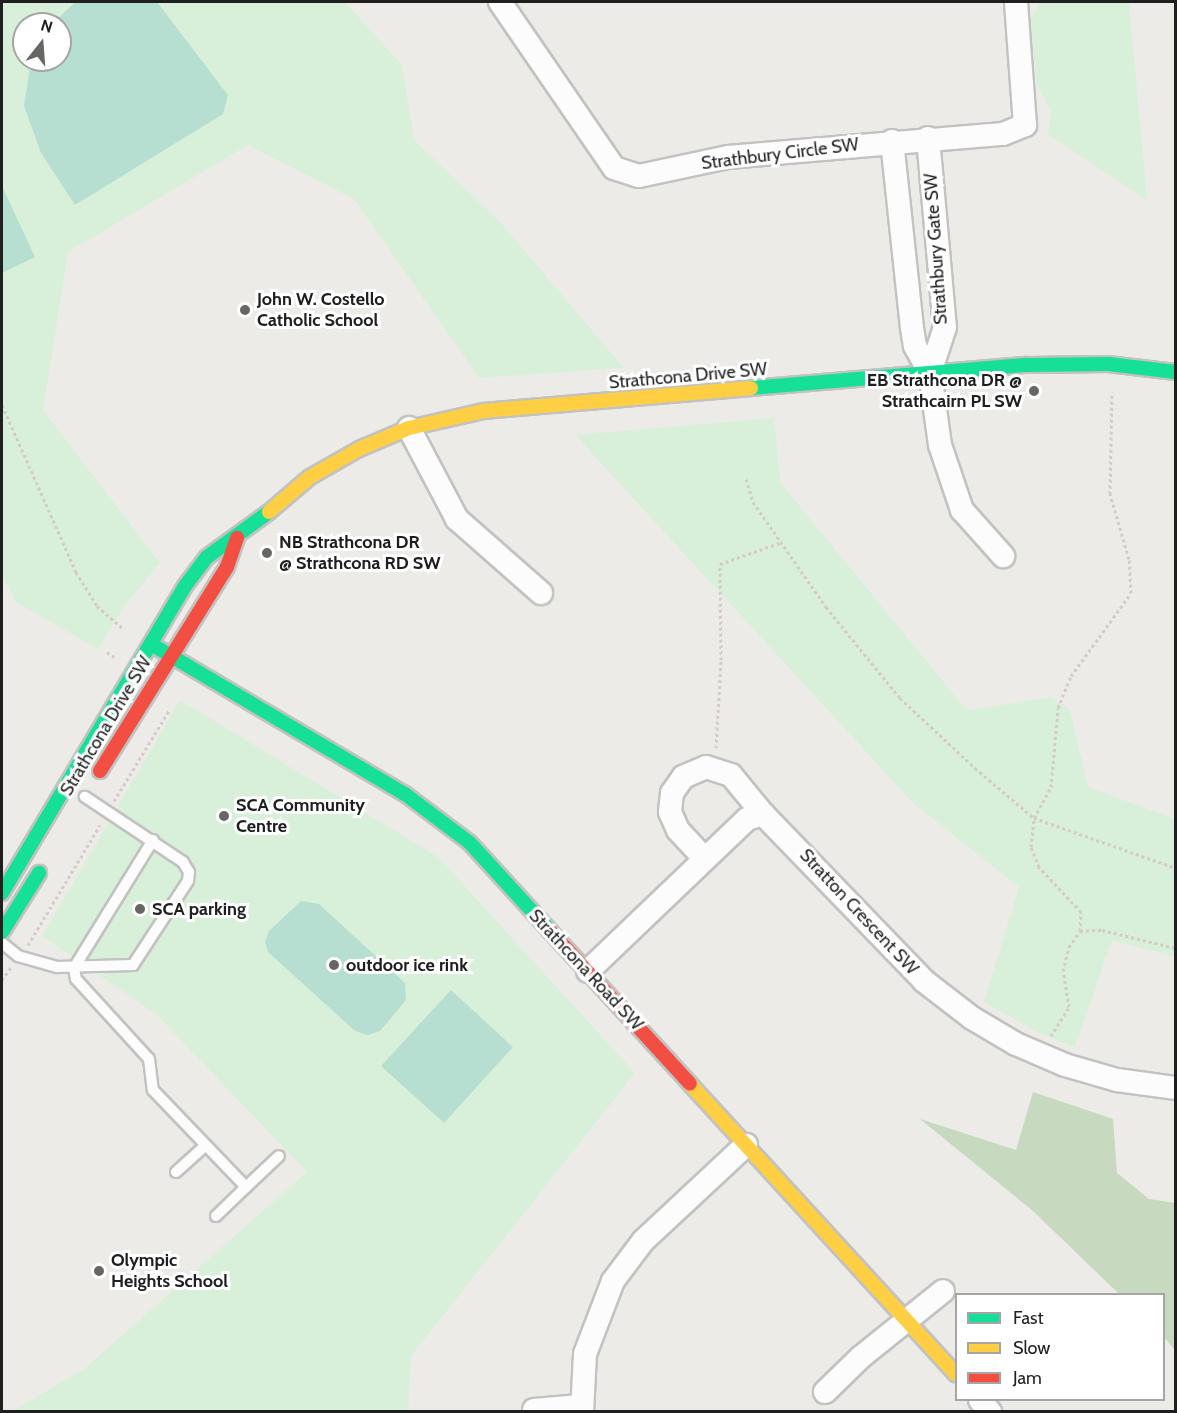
<!DOCTYPE html>
<style>
body{margin:0}
#map{position:relative;width:1177px;height:1413px;overflow:hidden;background:#ecebe8;font-family:Cabin,sans-serif}
div>[style]{position:absolute}
.forest>*{inset:0;background:#c7d9bf}
.park>*{inset:0;background:#d8f0da}
.pitch>*{inset:0;background:#b7dfd1}
.path>*{height:3px;margin-top:-1.5px;transform-origin:0;background:repeating-linear-gradient(90deg,#d5cac8 0 3px,transparent 0 6px)}
.roads{filter:drop-shadow(2px 0 #c2c2c0) drop-shadow(-2px 0 #c2c2c0) drop-shadow(0 2px #c2c2c0) drop-shadow(0 -2px #c2c2c0)}
.lane>*{height:10px;margin:-5px;padding:0 5px;transform-origin:5px;border-radius:5px;background:#fcfcfc}
.street>*{height:22px;margin:-11px;padding:0 11px;transform-origin:11px;border-radius:11px;background:#fcfcfc}
.fast>*{height:14px;margin:-7px;padding:0 7px;transform-origin:7px;border-radius:7px;background:#16e098}
.slow>*{height:14px;margin:-7px;padding:0 7px;transform-origin:7px;border-radius:7px;background:#ffcf43}
.jam>*{height:14px;margin:-7px;padding:0 7px;transform-origin:7px;border-radius:7px;background:#f24e42}
.dots>*{width:16px;height:16px;translate:-50% -50%;box-sizing:border-box;border:3px solid #fff;border-radius:50%}
span{translate:-50% -50%;white-space:nowrap;text-align:center;line-height:1.15;-webkit-text-stroke:6px #fff;paint-order:stroke}
.street-label{font-size:18px;color:#1f1f1f}
.poi-label{font-size:18px;color:#1f1f1f;font-weight:700}
.left{translate:0 -50%;text-align:left}
.right{translate:-100% -50%;text-align:right}
.frame{position:absolute;inset:0;border:3px solid #1f1f1f;pointer-events:none}
.legend{position:absolute;left:955px;top:1293px;width:210px;height:108px;box-sizing:border-box;background:#fff;border:2px solid #a5a5a5;margin:0;padding:8px 10px;list-style:none;font-size:18px;color:#1f1f1f}
.legend li{display:flex;align-items:center;gap:12px;height:30px}
.legend b{width:30px;border:2px solid #a5a5a5}
.north{position:absolute;left:12px;top:12px;width:60px;height:60px;box-sizing:border-box;background:#fff;border:2px solid #a5a5a5;border-radius:50%;rotate:17deg;font-size:16px;font-weight:700;line-height:24px;text-align:center;color:#1f1f1f}
.north::after{content:'';display:block;margin:auto;width:21px;height:27px;background:#676665;clip-path:polygon(50% 0,100% 100%,50% 72%,0 100%)}
</style>
<div id="map">
<div class="forest">
<i style="clip-path:polygon(1033px 1092px,1113px 1119px,1117px 1173px,1149px 1199px,1175px 1203px,1175px 1350px,1164px 1337px,1164px 1294px,1119px 1294px,1033px 1211px,920px 1119px,1016px 1150px)"></i>
</div>
<div class="park">
<i style="clip-path:polygon(evenodd,2px 2px,345px 2px,402px 65px,414px 140px,501px 223px,624px 368px,479px 378px,354px 199px,248px 145px,68px 252px,43px 410px,160px 563px,126px 604px,98px 649px,16px 602px,2px 576px,2px 2px,24px 24px,60px 24px,60px 60px,24px 60px,24px 24px)"></i>
<i style="clip-path:polygon(1040px 2px,1129px 2px,1147px 200px,1048px 134px,1051px 112px,1037px 85px,1030px 21px)"></i>
<i style="clip-path:polygon(774px 418px,780px 482px,960px 702px,970px 710px,1051px 697px,1070px 710px,1088px 787px,1175px 819px,1175px 957px,1112px 940px,1075px 1047px,1039px 1033px,984px 1002px,1019px 887px,914px 804px,575px 435px)"></i>
<i style="clip-path:polygon(180px 700px,438px 857px,635px 1073px,411px 1356px,408px 1411px,11px 1412px,84px 1369px,307px 1172px,156px 1014px,42px 936px)"></i>
</div>
<div class="pitch">
<i style="clip-path:polygon(75px 2px,157px 2px,228px 95px,223px 114px,75px 205px,41px 153px,24px 106px,31px 60px,60px 60px,60px 24px,52px 24px)"></i>
<i style="clip-path:polygon(2px 186px,35px 257px,2px 273px)"></i>
<i style="clip-path:polygon(301px 901px,319px 904px,405px 983px,406px 1000px,380px 1031px,368px 1035px,355px 1031px,268px 952px,265px 942px,269px 931px)"></i>
<i style="clip-path:polygon(451px 990px,513px 1047px,444px 1123px,381px 1066px)"></i>
</div>
<div class="path">
<i style="left:2px;top:405px;width:183px;rotate:66.1deg"></i>
<i style="left:76px;top:572px;width:40px;rotate:58deg"></i>
<i style="left:97px;top:606px;width:33px;rotate:41deg"></i>
<i style="left:746px;top:479px;width:24px;rotate:73deg"></i>
<i style="left:753px;top:502px;width:128px;rotate:55.2deg"></i>
<i style="left:826px;top:607px;width:117px;rotate:50.9deg"></i>
<i style="left:900px;top:698px;width:103px;rotate:43deg"></i>
<i style="left:975px;top:768px;width:77px;rotate:40.3deg"></i>
<i style="left:1034px;top:818px;width:151px;rotate:19.4deg"></i>
<i style="left:107px;top:652px;width:9px;rotate:36deg"></i>
<i style="left:716px;top:748px;width:88px;rotate:-86.7deg"></i>
<i style="left:721px;top:660px;width:96px;rotate:-90.6deg"></i>
<i style="left:720px;top:564px;width:66px;rotate:-19.5deg"></i>
<i style="left:114px;top:801px;width:108px;rotate:-58.7deg"></i>
<i style="left:1080px;top:931px;width:22px;rotate:-3deg"></i>
<i style="left:1102px;top:930px;width:76px;rotate:13.7deg"></i>
<i style="left:28px;top:945px;width:140px;rotate:-59deg"></i>
<i style="left:2px;top:980px;width:16px;rotate:-55deg"></i>
<i style="left:1051px;top:1036px;width:34px;rotate:-58deg"></i>
<i style="left:1069px;top:1007px;width:36px;rotate:-99deg"></i>
<i style="left:1063px;top:971px;width:25px;rotate:-76deg"></i>
<i style="left:1069px;top:947px;width:19px;rotate:-55deg"></i>
<i style="left:1080px;top:931px;width:19px;rotate:-87deg"></i>
<i style="left:1081px;top:912px;width:62px;rotate:-133deg"></i>
<i style="left:1039px;top:867px;width:22px;rotate:-112deg"></i>
<i style="left:1031px;top:847px;width:29px;rotate:-84deg"></i>
<i style="left:1034px;top:818px;width:35px;rotate:-61deg"></i>
<i style="left:1051px;top:787px;width:79px;rotate:-84.9deg"></i>
<i style="left:1058px;top:708px;width:35px;rotate:-68deg"></i>
<i style="left:1071px;top:676px;width:102px;rotate:-54.1deg"></i>
<i style="left:1131px;top:593px;width:34px;rotate:-93deg"></i>
<i style="left:1129px;top:559px;width:68px;rotate:-106.3deg"></i>
<i style="left:1110px;top:494px;width:102px;rotate:-88.9deg"></i>
</div>
<div class="roads">
<div class="lane">
<i style="left:153px;top:840px;width:150px;rotate:121.7deg"></i>
<i style="left:74px;top:968px;width:11px;rotate:80deg"></i>
<i style="left:76px;top:979px;width:108px;rotate:47.6deg"></i>
<i style="left:149px;top:1059px;width:31px;rotate:83deg"></i>
<i style="left:153px;top:1090px;width:134px;rotate:46.2deg"></i>
<i style="left:246px;top:1187px;width:45px;rotate:-43.2deg"></i>
<i style="left:2px;top:943px;width:21px;rotate:39deg"></i>
<i style="left:18px;top:956px;width:41px;rotate:15.8deg"></i>
<i style="left:57px;top:967px;width:76px;rotate:-1.5deg"></i>
<i style="left:133px;top:965px;width:100px;rotate:-56.8deg"></i>
<i style="left:188px;top:881px;width:9px;rotate:-84deg"></i>
<i style="left:189px;top:872px;width:12px;rotate:-121deg"></i>
<i style="left:183px;top:862px;width:118px;rotate:-146.4deg"></i>
<i style="left:176px;top:1172px;width:40px;rotate:-42deg"></i>
<i style="left:216px;top:1216px;width:42px;rotate:-44deg"></i>
</div>
<div class="street">
<i style="left:500px;top:2px;width:201px;rotate:55.5deg"></i>
<i style="left:614px;top:168px;width:26px;rotate:18deg"></i>
<i style="left:639px;top:176px;width:91px;rotate:-12.1deg"></i>
<i style="left:728px;top:157px;width:276px;rotate:-4.8deg"></i>
<i style="left:1003px;top:134px;width:24px;rotate:-22deg"></i>
<i style="left:1025px;top:125px;width:123px;rotate:-94.2deg"></i>
<i style="left:928px;top:138px;width:190px;rotate:84.9deg"></i>
<i style="left:945px;top:327px;width:48px;rotate:108.1deg"></i>
<i style="left:892px;top:141px;width:188px;rotate:83.9deg"></i>
<i style="left:912px;top:328px;width:18px;rotate:81deg"></i>
<i style="left:915px;top:346px;width:31px;rotate:61deg"></i>
<i style="left:930px;top:373px;width:73px;rotate:82.1deg"></i>
<i style="left:940px;top:445px;width:69px;rotate:71.3deg"></i>
<i style="left:962px;top:510px;width:62px;rotate:48.3deg"></i>
<i style="left:409px;top:428px;width:103px;rotate:62.2deg"></i>
<i style="left:457px;top:519px;width:112px;rotate:41.4deg"></i>
<i style="left:704px;top:858px;width:38px;rotate:-133deg"></i>
<i style="left:678px;top:830px;width:20px;rotate:-114deg"></i>
<i style="left:670px;top:812px;width:19px;rotate:-84deg"></i>
<i style="left:672px;top:793px;width:19px;rotate:-55deg"></i>
<i style="left:683px;top:777px;width:25px;rotate:-23deg"></i>
<i style="left:706px;top:767px;width:26px;rotate:18deg"></i>
<i style="left:731px;top:775px;width:50px;rotate:50.6deg"></i>
<i style="left:588px;top:971px;width:220px;rotate:-43.7deg"></i>
<i style="left:747px;top:819px;width:17px;rotate:-17deg"></i>
<i style="left:763px;top:814px;width:232px;rotate:46deg"></i>
<i style="left:924px;top:981px;width:61px;rotate:37.6deg"></i>
<i style="left:972px;top:1018px;width:51px;rotate:30.6deg"></i>
<i style="left:1016px;top:1044px;width:53px;rotate:23.2deg"></i>
<i style="left:1065px;top:1065px;width:54px;rotate:16.1deg"></i>
<i style="left:1117px;top:1080px;width:60px;rotate:7.7deg"></i>
<i style="left:825px;top:1392px;width:50px;rotate:-44.2deg"></i>
<i style="left:861px;top:1357px;width:105px;rotate:-38.8deg"></i>
<i style="left:980px;top:1400px;width:16px;rotate:50deg"></i>
<i style="left:534px;top:1410px;width:46px;rotate:-5deg"></i>
<i style="left:582px;top:1412px;width:58px;rotate:-87deg"></i>
<i style="left:585px;top:1354px;width:78px;rotate:-69deg"></i>
<i style="left:613px;top:1281px;width:50px;rotate:-53.1deg"></i>
<i style="left:643px;top:1241px;width:141px;rotate:-43deg"></i>
</div>
<div class="fast">
<i style="left:751px;top:388px;width:277px;rotate:-4.8deg"></i>
<i style="left:1027px;top:365px;width:81px;rotate:-0.7deg"></i>
<i style="left:1108px;top:364px;width:68px;rotate:6.7deg"></i>
<i style="left:151px;top:644px;width:295px;rotate:30.6deg"></i>
<i style="left:405px;top:794px;width:81px;rotate:37deg"></i>
<i style="left:470px;top:843px;width:119px;rotate:47.7deg"></i>
<i style="left:2px;top:893px;width:357px;rotate:-59.2deg"></i>
<i style="left:185px;top:586px;width:36px;rotate:-53deg"></i>
<i style="left:207px;top:557px;width:77px;rotate:-36deg"></i>
<i style="left:2px;top:932px;width:70px;rotate:-57.9deg"></i>
</div>
<div class="slow">
<i style="left:269px;top:512px;width:54px;rotate:-40.5deg"></i>
<i style="left:310px;top:477px;width:56px;rotate:-29.7deg"></i>
<i style="left:359px;top:449px;width:54px;rotate:-22.8deg"></i>
<i style="left:409px;top:428px;width:77px;rotate:-12.8deg"></i>
<i style="left:484px;top:411px;width:268px;rotate:-4.9deg"></i>
<i style="left:690px;top:1084px;width:394px;rotate:47.5deg"></i>
</div>
<div class="jam">
<i style="left:100px;top:771px;width:240px;rotate:-58.1deg"></i>
<i style="left:227px;top:567px;width:31px;rotate:-71deg"></i>
<i style="left:550px;top:931px;width:207px;rotate:47.5deg"></i>
</div>
</div>
<div class="dots">
<i style="left:245px;top:310px;background:#676665"></i>
<i style="left:1034px;top:391px;background:#676665"></i>
<i style="left:267px;top:553px;background:#676665"></i>
<i style="left:224px;top:816px;background:#676665"></i>
<i style="left:140px;top:909px;background:#676665"></i>
<i style="left:334px;top:965px;background:#676665"></i>
<i style="left:99px;top:1271px;background:#676665"></i>
</div>
<div class="street-label">
<span style="left:780px;top:154px;rotate:-7deg">Strathbury Circle SW</span>
<span style="left:936px;top:249px;rotate:-94deg">Strathbury Gate SW</span>
<span style="left:688px;top:376px;rotate:-5deg">Strathcona Drive SW</span>
<span style="left:106px;top:726px;rotate:-59deg">Strathcona Drive SW</span>
<span style="left:859px;top:912px;rotate:47deg">Stratton Crescent SW</span>
<span style="left:586px;top:970px;rotate:47deg">Strathcona Road SW</span>
</div>
<div class="poi-label">
<span class="left" style="left:257px;top:310px">John W. Costello<br>Catholic School</span>
<span class="right" style="left:1022px;top:391px">EB Strathcona DR @<br>Strathcairn PL SW</span>
<span class="left" style="left:279px;top:553px">NB Strathcona DR<br>@ Strathcona RD SW</span>
<span class="left" style="left:236px;top:816px">SCA Community<br>Centre</span>
<span class="left" style="left:152px;top:909px">SCA parking</span>
<span class="left" style="left:346px;top:965px">outdoor ice rink</span>
<span class="left" style="left:111px;top:1271px">Olympic<br>Heights School</span>
</div>
<div class="frame"></div>
<ul class="legend">
<li><b style="height:8px;background:#16e098"></b>Fast</li>
<li><b style="height:8px;background:#ffcf43"></b>Slow</li>
<li><b style="height:8px;background:#f24e42"></b>Jam</li>
</ul>
<div class="north">N</div>
</div>
